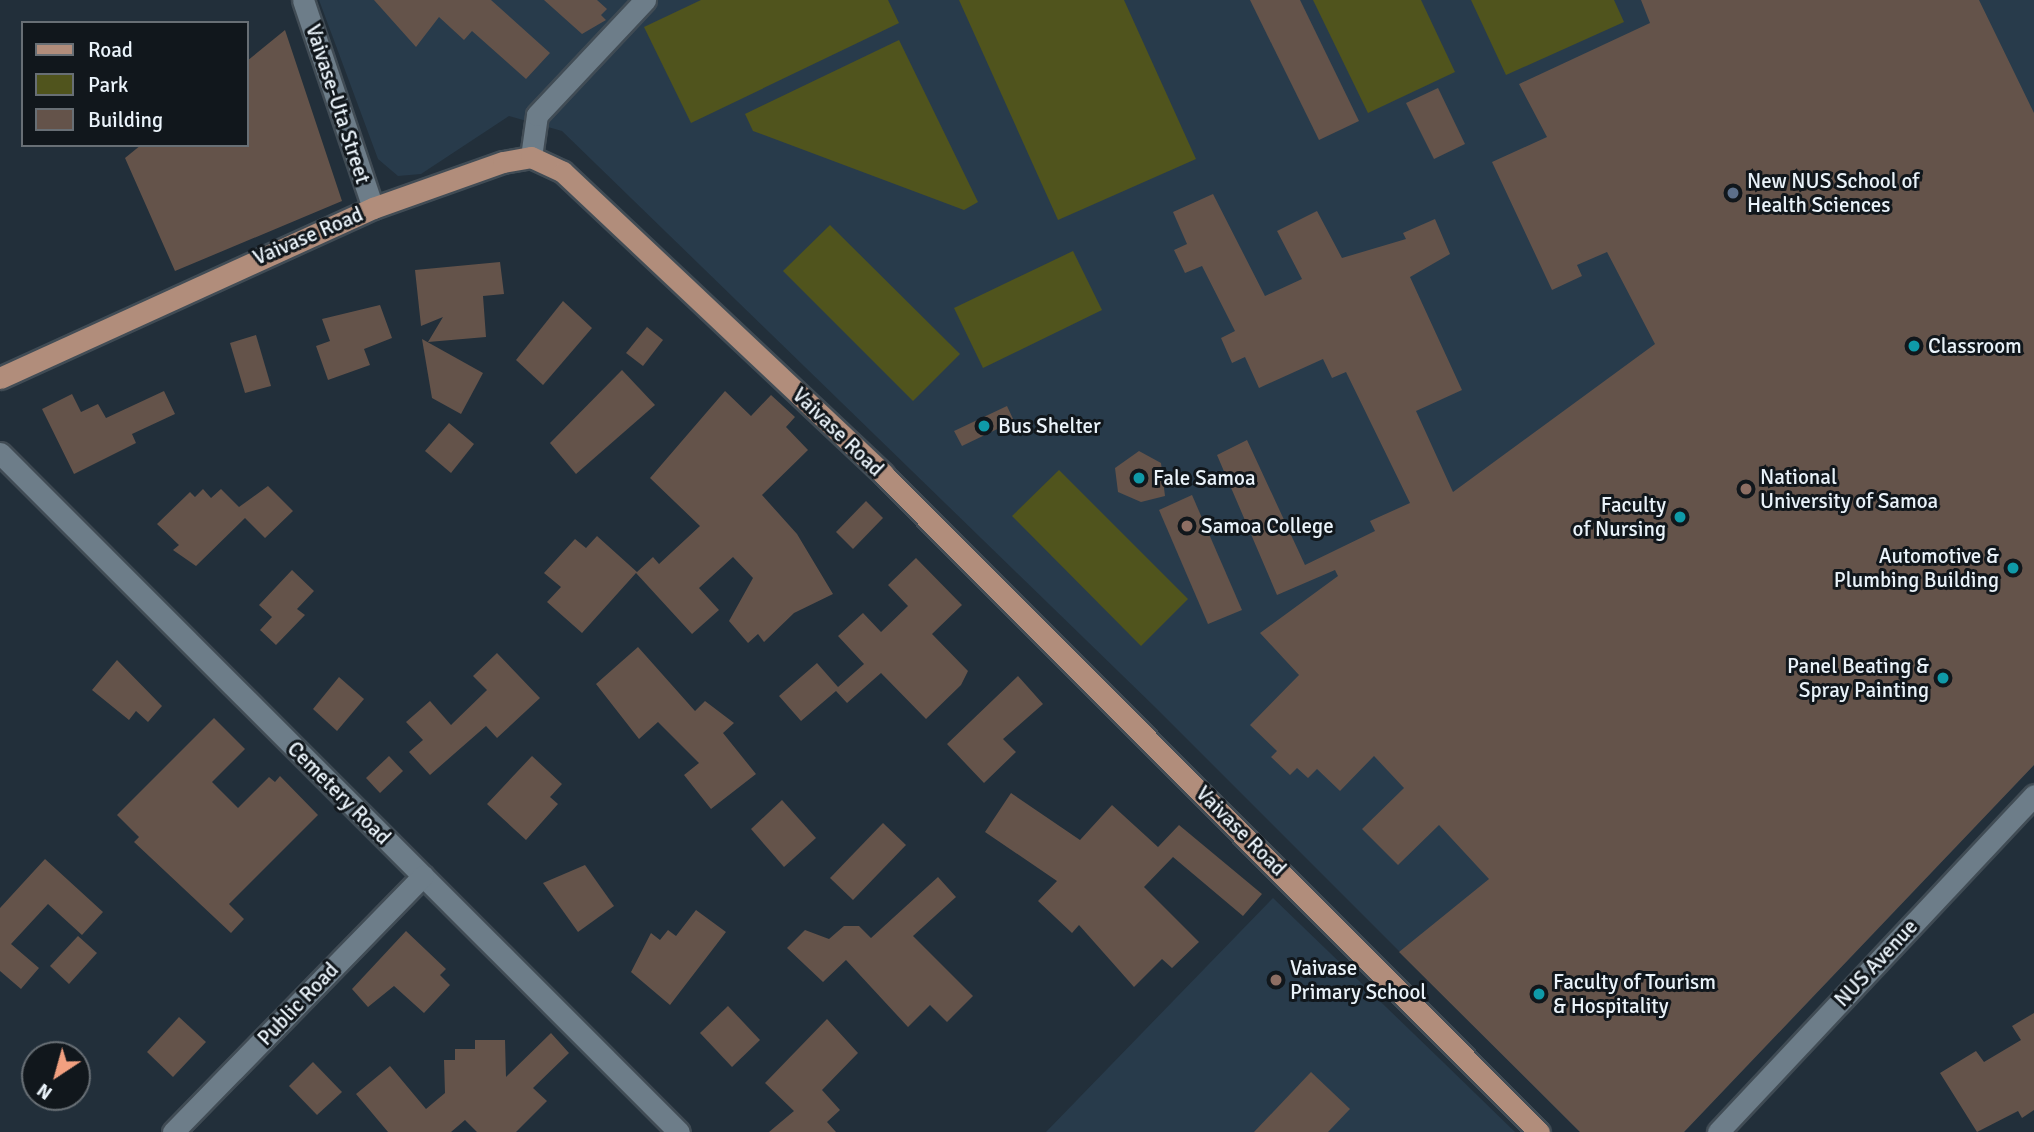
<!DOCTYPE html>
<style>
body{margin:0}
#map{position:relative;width:2034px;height:1132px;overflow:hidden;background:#222f3a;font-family:Signika,sans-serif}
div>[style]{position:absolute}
.built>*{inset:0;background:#283b4b}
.green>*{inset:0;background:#50541d}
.building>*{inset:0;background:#64534a}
.roads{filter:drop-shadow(2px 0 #414c55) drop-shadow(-2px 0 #414c55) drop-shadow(0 2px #414c55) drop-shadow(0 -2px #414c55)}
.minor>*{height:21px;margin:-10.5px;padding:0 10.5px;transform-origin:10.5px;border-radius:10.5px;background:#6d7d89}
.major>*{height:21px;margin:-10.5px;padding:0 10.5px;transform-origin:10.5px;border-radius:10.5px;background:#b18d7b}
.dots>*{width:19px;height:19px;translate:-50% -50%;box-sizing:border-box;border:4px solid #11171c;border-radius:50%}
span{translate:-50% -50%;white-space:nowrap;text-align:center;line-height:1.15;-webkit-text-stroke:6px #11171c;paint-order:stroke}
.street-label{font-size:21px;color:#eaf3fa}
.poi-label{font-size:21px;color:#eaf3fa}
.left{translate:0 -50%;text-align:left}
.right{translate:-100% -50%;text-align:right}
.legend{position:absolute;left:21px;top:21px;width:228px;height:126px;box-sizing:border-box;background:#11171c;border:2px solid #686f75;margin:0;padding:9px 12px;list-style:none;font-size:21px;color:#eaf3fa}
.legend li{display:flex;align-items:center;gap:14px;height:35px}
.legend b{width:35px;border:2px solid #686f75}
.north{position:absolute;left:21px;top:1041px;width:70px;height:70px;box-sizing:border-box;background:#11171c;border:2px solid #686f75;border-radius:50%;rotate:216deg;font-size:19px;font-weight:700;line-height:28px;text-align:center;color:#eaf3fa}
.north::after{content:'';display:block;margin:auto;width:24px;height:32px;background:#f2a080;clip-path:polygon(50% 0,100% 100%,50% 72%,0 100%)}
</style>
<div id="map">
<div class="built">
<i style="clip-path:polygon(319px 0,2034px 0,2034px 765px,1684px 1132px,1580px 1132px,1156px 708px,562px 131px,509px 116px,421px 174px,398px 176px,378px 159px)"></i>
<i style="clip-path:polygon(1273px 898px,1442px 1061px,1515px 1132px,1046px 1132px)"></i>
</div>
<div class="green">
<i style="clip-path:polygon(701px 0,888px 0,899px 23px,691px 123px,644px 27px)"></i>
<i style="clip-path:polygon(959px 0,1124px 0,1196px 159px,1058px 220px)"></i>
<i style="clip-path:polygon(1313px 0,1421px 0,1455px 72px,1368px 113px)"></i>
<i style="clip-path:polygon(1471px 0,1614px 0,1624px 22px,1506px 75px)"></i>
<i style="clip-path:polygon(899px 40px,978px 202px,964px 210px,753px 131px,745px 114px)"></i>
<i style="clip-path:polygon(830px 225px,960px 354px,913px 401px,783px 271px)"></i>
<i style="clip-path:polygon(1073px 251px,1102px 310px,983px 368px,954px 308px)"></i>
<i style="clip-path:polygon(1059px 470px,1188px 599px,1141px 646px,1012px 516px)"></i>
</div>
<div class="building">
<i style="clip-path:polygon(374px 0,491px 0,550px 53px,526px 79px,472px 31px,464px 40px,439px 17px,416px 47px)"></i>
<i style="clip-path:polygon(544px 0,597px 0,607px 9px,601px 15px,606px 20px,582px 34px)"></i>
<i style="clip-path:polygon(1250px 0,1300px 0,1359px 121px,1319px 140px)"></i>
<i style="clip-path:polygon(1641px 0,1979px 0,2034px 113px,2034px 765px,1684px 1132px,1580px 1132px,1399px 952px,1489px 879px,1439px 825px,1398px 865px,1362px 829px,1404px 788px,1374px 756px,1340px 791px,1317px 769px,1308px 778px,1297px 768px,1290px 775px,1271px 757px,1277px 751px,1250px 725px,1299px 675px,1260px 633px,1338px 576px,1335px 570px,1277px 595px,1217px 455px,1247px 440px,1305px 565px,1375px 531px,1370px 521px,1410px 503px,1346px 372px,1332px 378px,1323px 359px,1259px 388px,1245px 357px,1232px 363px,1221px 338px,1235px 331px,1202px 266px,1185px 273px,1174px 250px,1187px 244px,1173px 212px,1213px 194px,1265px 296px,1302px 279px,1277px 231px,1317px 211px,1342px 258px,1406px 239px,1403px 233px,1435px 219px,1450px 254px,1410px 277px,1462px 390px,1416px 411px,1453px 492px,1655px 344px,1607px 252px,1577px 265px,1582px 276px,1552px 290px,1492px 162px,1547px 137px,1519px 84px,1650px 23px)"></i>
<i style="clip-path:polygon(285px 30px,342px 201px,175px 271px,125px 158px,141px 145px,247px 145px,247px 61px)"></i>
<i style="clip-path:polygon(1438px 88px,1465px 144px,1434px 159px,1406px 103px)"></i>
<i style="clip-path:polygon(500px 262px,504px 294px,483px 296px,486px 337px,428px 342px,443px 317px,421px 326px,415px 270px)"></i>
<i style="clip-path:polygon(563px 301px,592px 328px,543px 385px,516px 360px)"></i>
<i style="clip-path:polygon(380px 305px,392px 338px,364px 349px,370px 365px,328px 380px,316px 346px,330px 341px,322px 319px)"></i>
<i style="clip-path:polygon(647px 327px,663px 340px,643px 366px,626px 353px)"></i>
<i style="clip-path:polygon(256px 335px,271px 386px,245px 393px,230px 343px)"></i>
<i style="clip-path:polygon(422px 339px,483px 373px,461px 414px,432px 398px)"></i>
<i style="clip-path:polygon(622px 370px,655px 405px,576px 474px,550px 443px)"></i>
<i style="clip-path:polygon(164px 391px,175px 414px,132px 434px,136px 443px,74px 474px,42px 409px,72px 394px,81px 412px,98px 404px,106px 418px)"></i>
<i style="clip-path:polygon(725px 391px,751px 416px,771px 395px,795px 417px,786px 427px,808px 450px,762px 495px,797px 534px,833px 594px,794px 613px,764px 642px,758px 634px,748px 643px,729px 621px,753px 578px,733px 557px,699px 588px,719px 610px,692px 634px,636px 573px,582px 633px,547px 602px,561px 587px,544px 573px,575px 539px,586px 548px,597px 536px,637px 572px,653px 557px,659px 564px,700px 526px,650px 478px)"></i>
<i style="clip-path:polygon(1007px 406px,1014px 421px,962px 446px,954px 431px)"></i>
<i style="clip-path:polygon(449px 423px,474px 444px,451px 473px,425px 451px)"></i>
<i style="clip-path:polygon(1139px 451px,1161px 463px,1165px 496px,1141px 502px,1118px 492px,1115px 468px)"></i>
<i style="clip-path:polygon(268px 486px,293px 511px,265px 538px,245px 518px,196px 566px,173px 550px,179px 545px,157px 524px,190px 492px,195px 497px,203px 489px,211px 498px,221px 489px,239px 507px)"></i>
<i style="clip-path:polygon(1192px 495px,1242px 610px,1208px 624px,1159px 510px)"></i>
<i style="clip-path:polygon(866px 501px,883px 518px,853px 549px,836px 532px)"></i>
<i style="clip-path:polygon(916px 558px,962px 605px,932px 634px,968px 671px,961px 685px,926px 719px,881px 673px,847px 703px,836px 691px,801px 721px,779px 696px,817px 663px,838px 687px,864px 664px,838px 636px,863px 613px,881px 632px,908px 606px,888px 585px)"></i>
<i style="clip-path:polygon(292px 570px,314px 591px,297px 609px,305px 615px,276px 645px,260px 630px,272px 617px,259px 605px)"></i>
<i style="clip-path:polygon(638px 647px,695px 711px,705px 701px,734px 723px,723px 733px,756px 774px,711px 809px,684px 775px,699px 763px,658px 722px,639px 739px,596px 684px)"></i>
<i style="clip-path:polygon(497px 653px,540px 698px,497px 738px,486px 726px,430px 775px,409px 752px,423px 740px,406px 722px,430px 701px,451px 725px,487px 690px,473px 676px)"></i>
<i style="clip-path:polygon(117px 660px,162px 706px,148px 722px,136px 711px,129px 720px,92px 690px)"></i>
<i style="clip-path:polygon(1018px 676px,1043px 704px,1003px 739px,1016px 752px,984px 783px,947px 744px)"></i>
<i style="clip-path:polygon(339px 677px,364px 699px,337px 731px,313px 709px)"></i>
<i style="clip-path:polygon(214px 718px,245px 749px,212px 782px,238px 808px,269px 777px,275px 782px,280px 776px,318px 815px,229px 904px,244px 919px,231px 933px,134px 842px,139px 837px,117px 815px)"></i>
<i style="clip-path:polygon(389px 756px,403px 771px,380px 793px,366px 778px)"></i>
<i style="clip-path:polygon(532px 756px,562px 784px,550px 797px,558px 804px,526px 840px,487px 804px)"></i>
<i style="clip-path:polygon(1011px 793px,1080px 840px,1112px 805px,1158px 847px,1179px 825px,1262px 894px,1243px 916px,1173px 857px,1144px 887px,1199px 942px,1172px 968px,1162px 959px,1134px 987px,1079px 925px,1072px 933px,1038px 901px,1057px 881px,985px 832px)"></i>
<i style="clip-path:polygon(782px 800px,816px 838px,784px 867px,751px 829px)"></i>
<i style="clip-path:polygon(883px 823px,906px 845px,853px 900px,830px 878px)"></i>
<i style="clip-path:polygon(45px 859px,103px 912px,82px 935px,48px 904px,11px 944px,39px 968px,21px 989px,0 971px,0 908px)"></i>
<i style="clip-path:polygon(585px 865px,614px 906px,578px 932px,543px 883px)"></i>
<i style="clip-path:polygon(938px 877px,956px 897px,913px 936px,973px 996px,947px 1022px,930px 1005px,908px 1027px,846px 960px,823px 982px,787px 948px,805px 930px,829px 939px,844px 926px,859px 926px,871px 938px)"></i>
<i style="clip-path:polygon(696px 910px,726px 932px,670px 1005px,631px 972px,651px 933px,660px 940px,668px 930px,676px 936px)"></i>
<i style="clip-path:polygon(406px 931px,446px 969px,440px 975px,450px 985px,424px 1013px,394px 986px,368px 1007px,352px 989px)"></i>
<i style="clip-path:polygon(78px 936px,97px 953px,69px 984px,50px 966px)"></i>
<i style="clip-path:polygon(728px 1006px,760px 1040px,732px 1067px,700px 1033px)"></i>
<i style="clip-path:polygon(2034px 1013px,2034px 1110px,2022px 1118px,2018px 1111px,1977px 1132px,1940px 1073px,1976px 1051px,1984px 1062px,2021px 1040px,2012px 1026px)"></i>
<i style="clip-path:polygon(179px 1017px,206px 1042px,173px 1077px,147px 1052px)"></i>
<i style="clip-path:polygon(827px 1019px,858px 1053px,822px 1090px,840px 1110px,827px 1122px,836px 1132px,769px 1132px,794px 1111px,765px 1083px)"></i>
<i style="clip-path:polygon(551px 1033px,569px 1053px,533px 1088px,547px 1101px,516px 1132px,477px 1132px,465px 1120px,451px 1132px,388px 1132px,356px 1094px,390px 1066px,426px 1109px,445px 1093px,444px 1060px,455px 1060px,455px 1049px,475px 1049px,475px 1040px,505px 1040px,506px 1077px)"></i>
<i style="clip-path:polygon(313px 1062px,342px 1092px,317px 1115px,289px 1086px)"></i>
<i style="clip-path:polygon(1311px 1072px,1350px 1109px,1328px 1132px,1254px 1132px)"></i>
</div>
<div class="roads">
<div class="minor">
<i style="left:303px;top:0;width:219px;rotate:71.4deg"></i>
<i style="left:531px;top:157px;width:42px;rotate:-81.9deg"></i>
<i style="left:537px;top:115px;width:158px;rotate:-46.8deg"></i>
<i style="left:0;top:453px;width:960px;rotate:45deg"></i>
<i style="left:173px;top:1132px;width:358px;rotate:-45.7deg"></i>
<i style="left:1718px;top:1132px;width:462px;rotate:-46.8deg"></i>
</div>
<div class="major">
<i style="left:0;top:378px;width:410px;rotate:-24.5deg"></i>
<i style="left:373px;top:208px;width:138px;rotate:-19.5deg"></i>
<i style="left:503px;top:162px;width:28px;rotate:-10deg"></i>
<i style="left:531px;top:157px;width:35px;rotate:25deg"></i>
<i style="left:563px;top:172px;width:440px;rotate:43.3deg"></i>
<i style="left:883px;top:474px;width:929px;rotate:45.09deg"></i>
</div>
</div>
<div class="dots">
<i style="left:1733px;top:193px;background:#5c6f8a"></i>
<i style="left:1914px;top:346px;background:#0f9aa8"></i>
<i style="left:984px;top:426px;background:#0f9aa8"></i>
<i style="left:1139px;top:478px;background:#0f9aa8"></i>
<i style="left:1746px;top:489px;background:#8d6e63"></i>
<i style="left:1680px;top:517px;background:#0f9aa8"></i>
<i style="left:1187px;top:526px;background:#8d6e63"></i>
<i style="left:2013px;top:568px;background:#0f9aa8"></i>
<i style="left:1943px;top:678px;background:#0f9aa8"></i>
<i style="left:1276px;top:980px;background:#8d6e63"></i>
<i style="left:1539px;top:994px;background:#0f9aa8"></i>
</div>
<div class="street-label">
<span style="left:338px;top:104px;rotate:72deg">Vaivase-Uta Street</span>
<span style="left:308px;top:236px;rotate:-23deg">Vaivase Road</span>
<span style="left:838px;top:432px;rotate:44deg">Vaivase Road</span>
<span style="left:339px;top:793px;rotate:45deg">Cemetery Road</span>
<span style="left:1241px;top:831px;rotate:45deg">Vaivase Road</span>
<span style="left:1876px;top:963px;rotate:-47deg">NUS Avenue</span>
<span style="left:298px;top:1004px;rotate:-46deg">Public Road</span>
</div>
<div class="poi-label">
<span class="left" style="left:1747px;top:193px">New NUS School of<br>Health Sciences</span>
<span class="left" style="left:1928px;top:346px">Classroom</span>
<span class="left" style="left:998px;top:426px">Bus Shelter</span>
<span class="left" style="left:1760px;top:489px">National<br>University of Samoa</span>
<span class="left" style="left:1153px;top:478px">Fale Samoa</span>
<span class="right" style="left:1666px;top:517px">Faculty<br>of Nursing</span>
<span class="left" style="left:1201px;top:526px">Samoa College</span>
<span class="right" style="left:1999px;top:568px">Automotive &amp;<br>Plumbing Building</span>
<span class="right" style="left:1929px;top:678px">Panel Beating &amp;<br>Spray Painting</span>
<span class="left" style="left:1290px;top:980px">Vaivase<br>Primary School</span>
<span class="left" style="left:1553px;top:994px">Faculty of Tourism<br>&amp; Hospitality</span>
</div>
<ul class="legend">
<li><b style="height:9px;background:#b18d7b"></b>Road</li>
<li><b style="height:19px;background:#50541d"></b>Park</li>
<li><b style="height:19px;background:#64534a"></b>Building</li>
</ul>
<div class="north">N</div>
</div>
